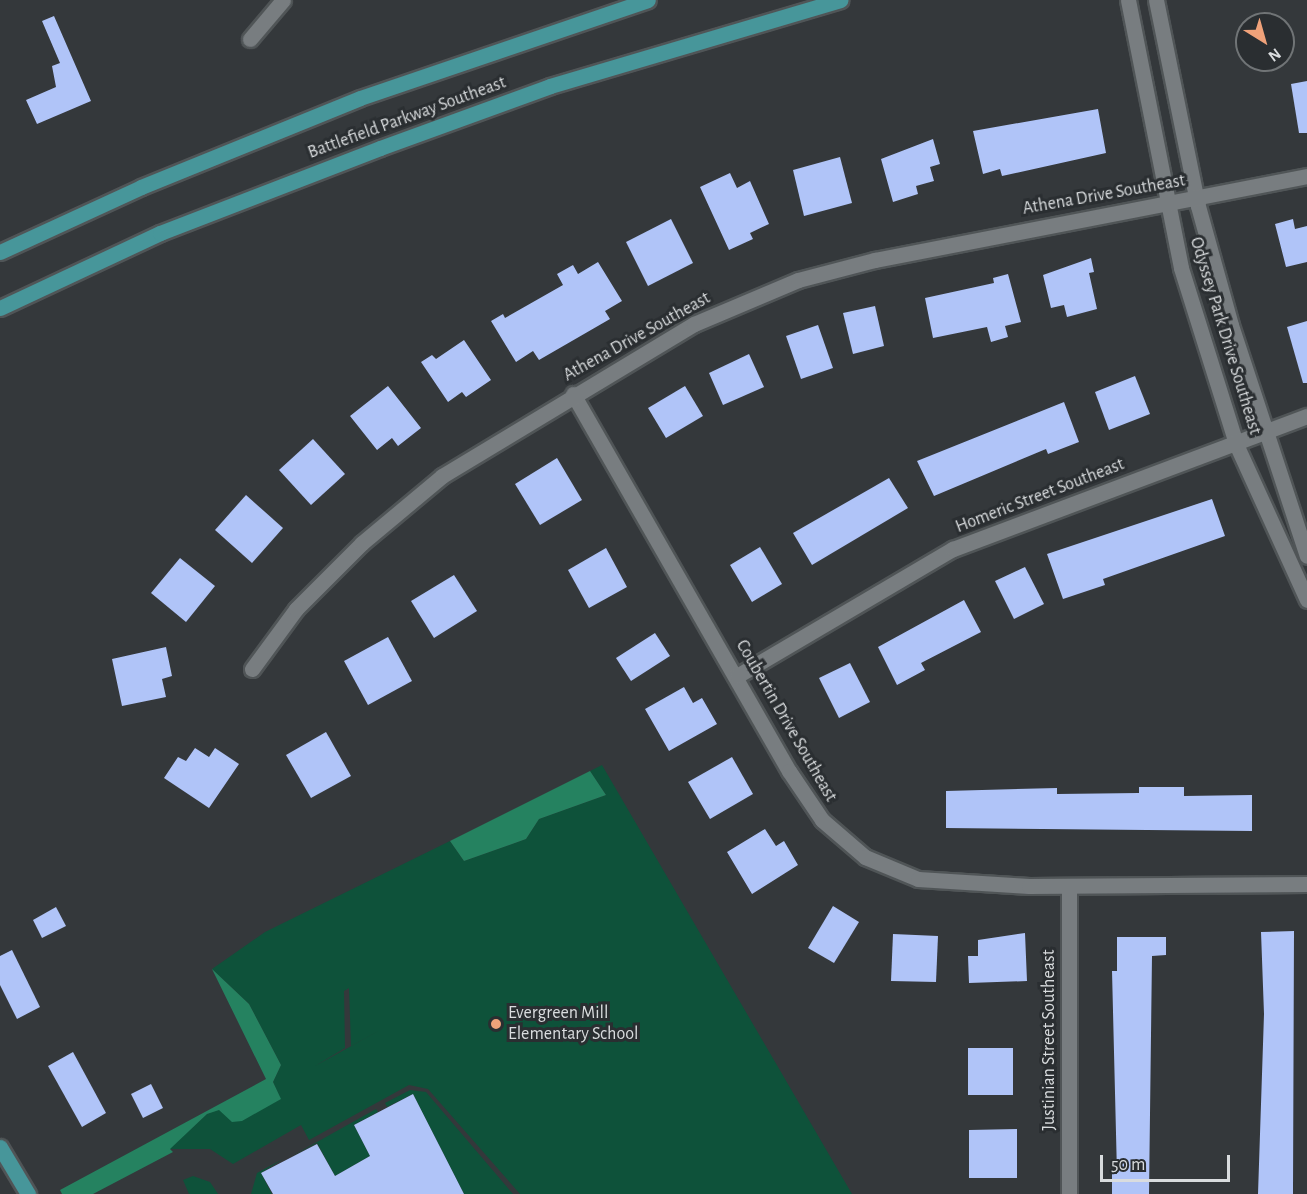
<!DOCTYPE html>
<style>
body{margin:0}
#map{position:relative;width:1307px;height:1194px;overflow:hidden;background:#34383b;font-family:"Alegreya Sans",sans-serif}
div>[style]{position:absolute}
.green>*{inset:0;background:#0e523a}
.forest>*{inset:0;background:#258260}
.building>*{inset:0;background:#b0c4f8}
.roads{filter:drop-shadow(2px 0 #505557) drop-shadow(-2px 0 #505557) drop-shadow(0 2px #505557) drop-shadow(0 -2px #505557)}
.minor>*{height:15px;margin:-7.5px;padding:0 7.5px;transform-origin:7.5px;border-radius:7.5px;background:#787d80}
.major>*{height:15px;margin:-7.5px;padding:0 7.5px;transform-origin:7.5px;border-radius:7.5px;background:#47969a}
.dots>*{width:16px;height:16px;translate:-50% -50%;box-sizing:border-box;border:3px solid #2a2e31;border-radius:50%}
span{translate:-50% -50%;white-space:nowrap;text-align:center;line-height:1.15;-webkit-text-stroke:6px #2a2e31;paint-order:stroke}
.street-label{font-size:18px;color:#d9dcde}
.poi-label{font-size:18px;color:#d9dcde}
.left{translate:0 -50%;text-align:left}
.north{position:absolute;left:1235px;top:12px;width:60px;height:60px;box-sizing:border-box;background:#2a2e31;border:2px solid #707476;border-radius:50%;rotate:143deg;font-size:16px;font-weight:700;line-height:24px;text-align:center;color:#d9dcde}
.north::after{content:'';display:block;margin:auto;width:21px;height:27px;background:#f0a27a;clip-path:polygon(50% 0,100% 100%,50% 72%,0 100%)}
.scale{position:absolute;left:1100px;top:1155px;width:130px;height:27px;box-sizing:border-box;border:3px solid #d9dcde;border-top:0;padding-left:8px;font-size:18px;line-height:21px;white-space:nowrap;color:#d9dcde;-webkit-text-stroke:4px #2a2e31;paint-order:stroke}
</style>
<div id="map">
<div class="green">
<i style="clip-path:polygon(evenodd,602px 765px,852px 1194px,520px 1194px,428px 1089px,409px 1085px,309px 1140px,301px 1125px,233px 1164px,210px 1149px,169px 1149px,207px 1114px,219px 1109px,232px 1121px,241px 1121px,280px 1098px,273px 1082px,281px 1065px,249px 1004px,212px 969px,265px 932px,450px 841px,464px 861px,526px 839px,539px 819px,606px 795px,590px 771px,602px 765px,349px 988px,351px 1046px,384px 1028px,315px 1066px,345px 1048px,344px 991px,349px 988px)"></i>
<i style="clip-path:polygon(410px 1090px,426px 1092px,513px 1194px,464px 1194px,413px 1094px,387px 1107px,385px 1103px)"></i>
<i style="clip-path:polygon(376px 1109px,378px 1112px,354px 1125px,370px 1156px,335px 1176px,317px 1143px,292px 1156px)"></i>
<i style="clip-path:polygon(283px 1159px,261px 1173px,272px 1194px,251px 1194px,257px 1173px)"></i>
<i style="clip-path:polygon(193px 1176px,210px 1182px,218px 1194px,189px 1194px,183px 1180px)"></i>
</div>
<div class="forest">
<i style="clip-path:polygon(590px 771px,606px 795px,539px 819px,526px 839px,464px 861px,450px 841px)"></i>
<i style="clip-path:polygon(212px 969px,249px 1004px,281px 1065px,273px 1082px,281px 1099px,242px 1121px,232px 1122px,219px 1110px,207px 1114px,170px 1149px,173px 1152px,93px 1194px,62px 1194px,60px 1190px,266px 1079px)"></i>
</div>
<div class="building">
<i style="clip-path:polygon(54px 16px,91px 101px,37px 124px,26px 100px,56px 87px,52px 66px,60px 63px,42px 21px)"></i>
<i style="clip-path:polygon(1307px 81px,1307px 133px,1299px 133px,1291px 84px)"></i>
<i style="clip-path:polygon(1098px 109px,1106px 153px,1002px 176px,1000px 169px,983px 174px,973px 131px)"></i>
<i style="clip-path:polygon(933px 139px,940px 164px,930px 167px,934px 181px,916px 186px,918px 194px,893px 202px,881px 159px)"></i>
<i style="clip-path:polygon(840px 157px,852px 203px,804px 216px,793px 170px)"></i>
<i style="clip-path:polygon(730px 173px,737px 188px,750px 181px,769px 224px,750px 233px,753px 239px,729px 250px,700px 187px)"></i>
<i style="clip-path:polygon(671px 219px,693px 263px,648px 286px,626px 242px)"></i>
<i style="clip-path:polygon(1293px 219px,1295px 229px,1307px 226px,1307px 262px,1286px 267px,1275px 224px)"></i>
<i style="clip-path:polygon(1091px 258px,1094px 272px,1089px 273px,1097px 309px,1067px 317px,1064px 305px,1051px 308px,1043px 275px)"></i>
<i style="clip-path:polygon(598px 262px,622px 301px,605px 311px,610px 319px,539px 360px,533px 351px,516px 362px,491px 321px,503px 314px,505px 318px,563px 285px,557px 274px,573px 265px,578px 274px)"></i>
<i style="clip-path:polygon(1008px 274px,1021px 322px,1005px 326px,1008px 337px,991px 342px,987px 327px,933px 338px,925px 298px,994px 283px,993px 278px)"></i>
<i style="clip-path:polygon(875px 306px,884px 346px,853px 354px,843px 313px)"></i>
<i style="clip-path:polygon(1307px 321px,1307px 383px,1303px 383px,1287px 327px)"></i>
<i style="clip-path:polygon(818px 325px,833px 368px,801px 379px,786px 336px)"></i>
<i style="clip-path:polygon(464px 340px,491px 380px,466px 397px,462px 392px,448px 402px,421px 362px,432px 355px,436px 359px)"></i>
<i style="clip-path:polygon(749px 354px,764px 387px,723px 405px,709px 373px)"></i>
<i style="clip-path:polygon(1135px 376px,1150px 414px,1109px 430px,1095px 392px)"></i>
<i style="clip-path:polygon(388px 386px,421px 428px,398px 446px,392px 438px,377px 450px,350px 416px)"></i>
<i style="clip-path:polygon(685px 386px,703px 416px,666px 438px,648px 408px)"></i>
<i style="clip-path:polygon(1064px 402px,1079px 442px,1048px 454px,1046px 449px,934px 496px,917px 461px)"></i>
<i style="clip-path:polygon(313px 439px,345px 474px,311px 505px,279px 470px)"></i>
<i style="clip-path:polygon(557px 458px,582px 500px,540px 525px,515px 484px)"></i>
<i style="clip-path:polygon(889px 478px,908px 508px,812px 565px,793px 533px)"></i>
<i style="clip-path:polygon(246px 495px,283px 528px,252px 563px,215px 530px)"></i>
<i style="clip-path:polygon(1212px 499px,1225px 536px,1103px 579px,1105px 585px,1063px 599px,1047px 554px)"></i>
<i style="clip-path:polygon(760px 547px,782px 584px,752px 602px,730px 565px)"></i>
<i style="clip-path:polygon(606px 548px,627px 587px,589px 608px,568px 570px)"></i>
<i style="clip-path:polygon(180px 558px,215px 586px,186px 622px,151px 593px)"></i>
<i style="clip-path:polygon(1025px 567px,1044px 604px,1014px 619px,995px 581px)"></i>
<i style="clip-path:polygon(454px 575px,477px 611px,434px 638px,411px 601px)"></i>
<i style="clip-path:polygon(964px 600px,981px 632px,921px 663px,925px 670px,897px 685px,878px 647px)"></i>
<i style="clip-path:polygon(655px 633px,670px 656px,631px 681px,616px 658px)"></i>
<i style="clip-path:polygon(388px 637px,412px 681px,368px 705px,344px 661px)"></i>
<i style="clip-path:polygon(166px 647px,172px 676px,162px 679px,166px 697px,122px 706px,112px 659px)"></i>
<i style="clip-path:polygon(850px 663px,870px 702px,839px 718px,819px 678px)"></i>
<i style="clip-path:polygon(684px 687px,693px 703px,702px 698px,717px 724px,669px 751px,645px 709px)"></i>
<i style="clip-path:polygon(326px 732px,351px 776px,311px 798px,286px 755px)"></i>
<i style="clip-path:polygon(195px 748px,209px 757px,215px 748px,239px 764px,209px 808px,164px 778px,178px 757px,186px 761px)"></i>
<i style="clip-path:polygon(732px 757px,753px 794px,710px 819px,688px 782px)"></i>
<i style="clip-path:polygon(1139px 787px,1184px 787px,1184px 796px,1252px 795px,1252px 831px,946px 828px,946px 791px,1057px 788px,1057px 794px,1139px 793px)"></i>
<i style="clip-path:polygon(765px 829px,776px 846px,784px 841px,798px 865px,752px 894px,727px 852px)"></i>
<i style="clip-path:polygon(833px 906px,859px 922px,834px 963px,808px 948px)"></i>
<i style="clip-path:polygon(56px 907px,66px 926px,42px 938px,33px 920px)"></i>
<i style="clip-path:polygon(1294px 931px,1293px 1194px,1258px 1194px,1264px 1014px,1261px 932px)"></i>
<i style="clip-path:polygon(1025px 933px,1027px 981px,969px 983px,968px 956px,978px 956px,978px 940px)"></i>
<i style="clip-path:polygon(893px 934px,938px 936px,936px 982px,891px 981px)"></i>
<i style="clip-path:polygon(1117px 937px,1166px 937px,1166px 955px,1152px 956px,1149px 1194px,1112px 1194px,1112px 1174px,1117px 1174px,1112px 971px,1117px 971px)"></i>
<i style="clip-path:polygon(12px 950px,40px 1007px,17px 1019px,0 985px,0 956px)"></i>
<i style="clip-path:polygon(968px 1048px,1013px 1048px,1013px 1095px,968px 1095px)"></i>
<i style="clip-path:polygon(73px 1052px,106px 1113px,82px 1127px,48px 1066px)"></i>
<i style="clip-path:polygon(151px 1084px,163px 1108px,143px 1118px,131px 1094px)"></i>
<i style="clip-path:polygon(413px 1094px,464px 1194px,273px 1194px,261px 1173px,317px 1144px,335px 1176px,370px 1156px,354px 1125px)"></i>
<i style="clip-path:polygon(1017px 1129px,1017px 1178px,969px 1178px,969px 1130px)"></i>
</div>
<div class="roads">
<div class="minor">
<i style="left:1128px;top:0;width:273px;rotate:78.8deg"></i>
<i style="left:1181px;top:268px;width:184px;rotate:72.6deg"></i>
<i style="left:1236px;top:444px;width:171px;rotate:65.5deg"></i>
<i style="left:1156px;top:0;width:210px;rotate:78.5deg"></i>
<i style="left:1198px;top:206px;width:123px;rotate:74.5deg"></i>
<i style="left:1231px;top:325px;width:243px;rotate:71.8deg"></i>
<i style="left:250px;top:39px;width:51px;rotate:-49.8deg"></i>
<i style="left:573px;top:394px;width:434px;rotate:60.2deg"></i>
<i style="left:789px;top:771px;width:59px;rotate:56deg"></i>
<i style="left:822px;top:820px;width:57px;rotate:40.7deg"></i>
<i style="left:865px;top:857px;width:57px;rotate:22.5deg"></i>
<i style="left:918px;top:879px;width:111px;rotate:3.6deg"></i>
<i style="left:1029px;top:886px;width:278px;rotate:-0.4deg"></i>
<i style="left:252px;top:669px;width:74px;rotate:-53.7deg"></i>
<i style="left:296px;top:609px;width:93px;rotate:-45deg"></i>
<i style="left:362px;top:543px;width:104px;rotate:-39.9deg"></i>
<i style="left:442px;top:476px;width:294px;rotate:-31.1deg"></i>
<i style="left:694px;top:324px;width:113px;rotate:-22.9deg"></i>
<i style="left:798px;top:280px;width:80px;rotate:-14.6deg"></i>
<i style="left:875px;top:260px;width:440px;rotate:-11deg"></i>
<i style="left:737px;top:676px;width:251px;rotate:-30.5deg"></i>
<i style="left:953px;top:549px;width:378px;rotate:-20.6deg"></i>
<i style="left:1069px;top:1194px;width:308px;rotate:-90deg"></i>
</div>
<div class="major">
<i style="left:0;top:252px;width:155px;rotate:-24.7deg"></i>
<i style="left:141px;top:187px;width:236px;rotate:-22.1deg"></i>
<i style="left:360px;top:98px;width:304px;rotate:-18.8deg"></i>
<i style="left:0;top:308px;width:177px;rotate:-25.1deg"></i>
<i style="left:160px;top:233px;width:236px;rotate:-21.1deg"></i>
<i style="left:380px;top:148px;width:181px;rotate:-20deg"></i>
<i style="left:550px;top:86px;width:303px;rotate:-16.5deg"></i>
<i style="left:0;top:1147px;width:55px;rotate:59.2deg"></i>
</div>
</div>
<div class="dots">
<i style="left:496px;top:1024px;background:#f0a27a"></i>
</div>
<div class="street-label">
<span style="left:407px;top:118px;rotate:-20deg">Battlefield Parkway Southeast</span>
<span style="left:1104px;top:195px;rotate:-10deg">Athena Drive Southeast</span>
<span style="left:1225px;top:336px;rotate:73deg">Odyssey Park Drive Southeast</span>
<span style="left:637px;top:337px;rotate:-29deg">Athena Drive Southeast</span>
<span style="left:1040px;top:496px;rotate:-21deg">Homeric Street Southeast</span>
<span style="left:786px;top:721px;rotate:60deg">Coubertin Drive Southeast</span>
<span style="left:1049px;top:1040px;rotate:-90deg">Justinian Street Southeast</span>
</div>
<div class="poi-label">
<span class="left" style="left:508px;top:1024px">Evergreen Mill<br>Elementary School</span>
</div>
<div class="north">N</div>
<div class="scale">50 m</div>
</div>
